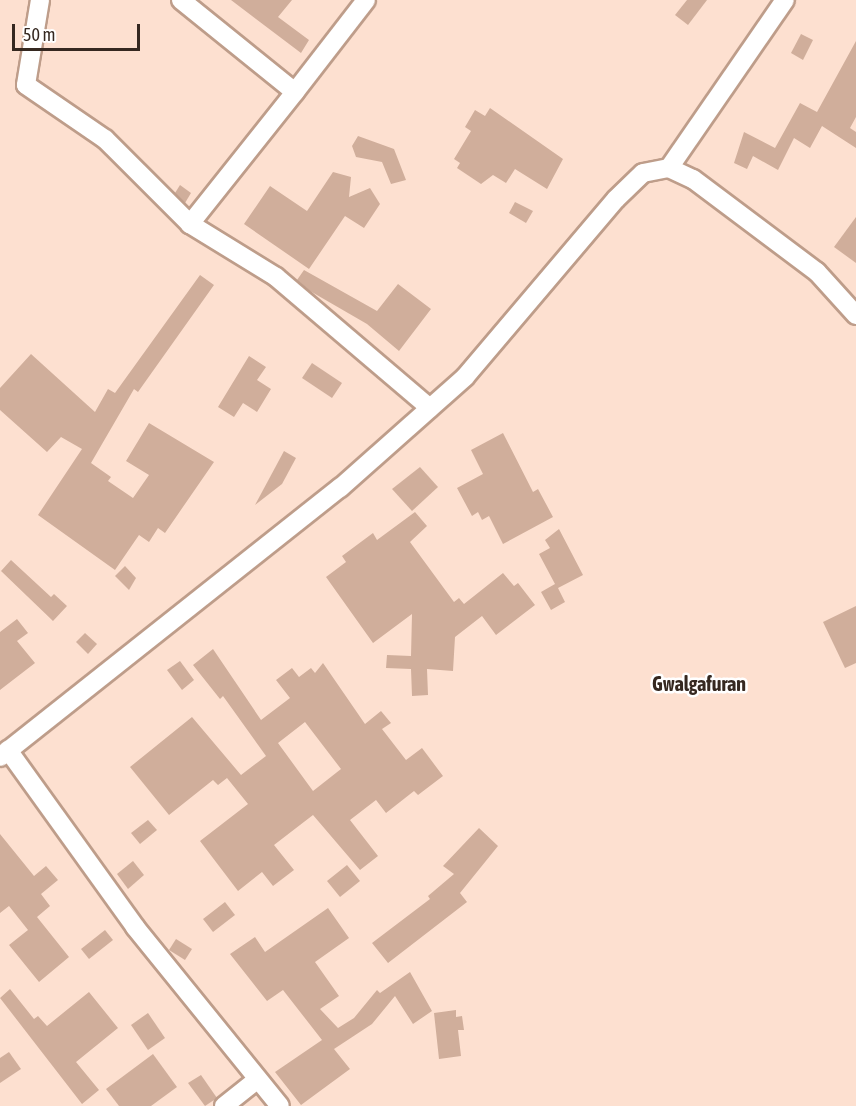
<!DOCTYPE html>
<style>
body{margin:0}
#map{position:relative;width:856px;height:1106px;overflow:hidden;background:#fde0d0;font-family:"Asap Condensed",sans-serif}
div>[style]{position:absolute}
.building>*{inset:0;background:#d0ae9b}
.roads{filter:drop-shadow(2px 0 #be9d8a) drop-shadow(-2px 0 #be9d8a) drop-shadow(0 2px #be9d8a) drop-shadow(0 -2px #be9d8a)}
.minor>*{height:18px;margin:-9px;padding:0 9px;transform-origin:9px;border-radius:9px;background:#fff}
span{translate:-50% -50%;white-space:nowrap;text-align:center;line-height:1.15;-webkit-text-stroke:5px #fff;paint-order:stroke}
.quarter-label{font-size:20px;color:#352820;font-weight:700}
.scale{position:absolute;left:12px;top:24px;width:128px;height:27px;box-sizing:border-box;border:3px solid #352820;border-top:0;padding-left:8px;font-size:18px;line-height:21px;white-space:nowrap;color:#352820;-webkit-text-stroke:4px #fff;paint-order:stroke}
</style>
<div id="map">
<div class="building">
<i style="clip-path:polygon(231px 0,292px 0,278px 17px,309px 40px,301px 53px)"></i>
<i style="clip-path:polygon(687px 0,707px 0,688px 25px,675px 15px)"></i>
<i style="clip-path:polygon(801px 34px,813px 40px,803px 60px,791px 53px)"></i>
<i style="clip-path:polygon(856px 41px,856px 117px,850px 128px,856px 132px,856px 148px,822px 126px,810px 148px,794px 138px,778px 170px,753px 156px,747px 169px,734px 163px,744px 132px,775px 148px,800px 103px,817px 112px)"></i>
<i style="clip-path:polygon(490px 108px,563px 159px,547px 189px,515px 169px,506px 183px,493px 175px,481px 184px,457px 168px,460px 163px,454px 159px,471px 131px,465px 127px,475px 110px,485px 116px)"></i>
<i style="clip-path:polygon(358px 136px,394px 149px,406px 180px,391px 184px,382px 162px,356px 157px,352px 146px)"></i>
<i style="clip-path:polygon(333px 172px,351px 177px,349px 197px,370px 188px,380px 204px,364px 228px,345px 216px,309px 269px,244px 224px,270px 186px,307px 211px)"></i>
<i style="clip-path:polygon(180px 185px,191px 193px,185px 203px,175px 193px)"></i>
<i style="clip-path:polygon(515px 202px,533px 211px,526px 223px,509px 213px)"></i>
<i style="clip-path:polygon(856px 217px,856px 263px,834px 247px)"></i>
<i style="clip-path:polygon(304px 270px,377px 311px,398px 284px,431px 309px,399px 351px,367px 324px,310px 291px,297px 280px)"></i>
<i style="clip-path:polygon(200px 275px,214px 285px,138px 392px,134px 389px,91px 463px,111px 477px,108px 481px,133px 498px,149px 475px,126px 461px,149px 423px,214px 462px,165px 533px,158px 528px,149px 542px,139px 535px,115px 570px,38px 515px,82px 449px,61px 437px,47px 452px,0 410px,0 388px,31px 354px,95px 412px,108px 389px,115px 393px)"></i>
<i style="clip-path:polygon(249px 356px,266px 367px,257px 380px,271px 389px,257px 412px,243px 403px,234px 417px,218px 407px)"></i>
<i style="clip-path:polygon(312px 363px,342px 383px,332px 398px,302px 378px)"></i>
<i style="clip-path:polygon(503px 433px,533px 492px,538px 489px,553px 517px,503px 544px,489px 516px,482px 520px,478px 512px,472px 516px,457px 488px,483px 474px,471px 450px)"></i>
<i style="clip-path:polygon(284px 451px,296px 458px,282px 484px,255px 505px)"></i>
<i style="clip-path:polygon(420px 467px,438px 487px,412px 511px,392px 489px)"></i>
<i style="clip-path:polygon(415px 512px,427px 526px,410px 542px,454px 602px,459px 598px,464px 604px,503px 573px,514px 586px,518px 583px,535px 605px,496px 635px,482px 616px,455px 637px,453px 671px,427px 669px,428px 695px,412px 696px,411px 669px,386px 668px,387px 655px,411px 656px,412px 614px,373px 643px,326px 577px,346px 562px,342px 556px,373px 533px,377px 540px)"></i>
<i style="clip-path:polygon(559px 529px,583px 575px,558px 588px,565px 602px,551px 610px,541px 592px,555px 584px,539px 554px,550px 548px,545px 540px)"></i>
<i style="clip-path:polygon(11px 560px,51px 597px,54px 594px,67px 606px,53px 621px,1px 571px)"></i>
<i style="clip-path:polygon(125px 566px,136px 578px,129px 590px,115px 576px)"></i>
<i style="clip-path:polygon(856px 606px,856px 663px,845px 668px,823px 622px)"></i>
<i style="clip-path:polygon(17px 619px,28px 633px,17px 641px,35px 663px,0 690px,0 632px)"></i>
<i style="clip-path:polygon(85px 633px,97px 644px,88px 654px,76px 642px)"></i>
<i style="clip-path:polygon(evenodd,213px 649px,261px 720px,290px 698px,276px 680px,292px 668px,299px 677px,311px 668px,315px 673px,323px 663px,365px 724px,381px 711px,391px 723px,382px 729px,406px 760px,422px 748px,443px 776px,418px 795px,414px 791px,386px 813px,376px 800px,350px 820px,378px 856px,360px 870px,313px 815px,274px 845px,294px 870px,273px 886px,262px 872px,238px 891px,200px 841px,248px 804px,227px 778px,218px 785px,213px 780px,169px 815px,130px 767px,192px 717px,241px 775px,266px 756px,223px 696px,220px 699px,193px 665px,213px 649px,305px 722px,341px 769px,313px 791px,278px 743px,305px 722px)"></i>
<i style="clip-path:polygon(180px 661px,194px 680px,182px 690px,167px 670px)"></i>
<i style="clip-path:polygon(148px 820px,157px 830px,140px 844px,131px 833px)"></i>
<i style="clip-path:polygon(479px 828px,498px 846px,460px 893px,467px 902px,388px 963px,372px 943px,430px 899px,428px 896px,454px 874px,443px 866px)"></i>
<i style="clip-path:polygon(0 834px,34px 876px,46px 866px,58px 880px,41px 894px,50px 906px,37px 917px,69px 957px,39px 982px,9px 945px,28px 930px,9px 906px,0 913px)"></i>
<i style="clip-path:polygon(133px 861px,144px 875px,128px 889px,117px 874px)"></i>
<i style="clip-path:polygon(347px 865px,360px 881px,340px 897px,327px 881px)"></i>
<i style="clip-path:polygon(225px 902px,235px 915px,213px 932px,203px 919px)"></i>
<i style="clip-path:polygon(328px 908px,349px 938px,315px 962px,339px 996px,320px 1009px,338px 1028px,354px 1018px,377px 990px,380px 993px,410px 972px,432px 1011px,413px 1024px,395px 996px,372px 1024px,334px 1049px,350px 1069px,301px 1105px,275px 1072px,322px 1040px,283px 990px,267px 1001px,230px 954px,255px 937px,265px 952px)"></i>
<i style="clip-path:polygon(105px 930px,113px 940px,89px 959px,81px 949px)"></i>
<i style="clip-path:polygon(176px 939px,192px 949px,185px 960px,169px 950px)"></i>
<i style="clip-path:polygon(10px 989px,34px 1019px,38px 1016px,47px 1026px,89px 992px,118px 1028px,76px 1062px,99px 1090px,82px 1104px,0 998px)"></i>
<i style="clip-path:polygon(456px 1010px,456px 1017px,462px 1016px,464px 1030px,458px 1030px,461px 1056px,439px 1059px,434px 1013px)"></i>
<i style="clip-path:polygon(148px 1013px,165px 1038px,148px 1050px,131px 1025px)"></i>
<i style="clip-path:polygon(9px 1052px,21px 1069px,0 1083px,0 1058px)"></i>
<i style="clip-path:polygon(153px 1054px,177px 1087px,151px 1106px,119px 1106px,106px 1089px)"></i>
<i style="clip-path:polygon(201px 1075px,217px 1098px,205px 1106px,188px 1083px)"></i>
</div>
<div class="roads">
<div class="minor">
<i style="left:40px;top:0;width:86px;rotate:99.4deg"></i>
<i style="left:26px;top:85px;width:96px;rotate:34.4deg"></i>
<i style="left:105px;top:139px;width:120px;rotate:45deg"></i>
<i style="left:181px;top:0;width:146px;rotate:38.9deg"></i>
<i style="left:295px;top:92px;width:169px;rotate:128.5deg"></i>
<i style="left:190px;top:224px;width:101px;rotate:31.6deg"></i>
<i style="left:276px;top:277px;width:202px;rotate:40.4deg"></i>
<i style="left:295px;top:92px;width:116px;rotate:-52.3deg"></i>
<i style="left:669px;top:168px;width:204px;rotate:-55.4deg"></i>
<i style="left:8px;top:750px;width:218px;rotate:54.3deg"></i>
<i style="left:135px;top:927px;width:230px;rotate:51deg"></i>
<i style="left:0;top:757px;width:434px;rotate:-38.4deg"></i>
<i style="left:340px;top:488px;width:167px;rotate:-41.6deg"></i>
<i style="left:465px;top:377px;width:233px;rotate:-49.7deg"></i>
<i style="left:616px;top:199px;width:37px;rotate:-44deg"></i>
<i style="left:643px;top:173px;width:26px;rotate:-11deg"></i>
<i style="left:669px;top:168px;width:26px;rotate:25deg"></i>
<i style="left:693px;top:179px;width:155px;rotate:36.9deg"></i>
<i style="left:817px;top:272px;width:58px;rotate:47.8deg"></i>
<i style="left:224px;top:1106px;width:43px;rotate:-38.5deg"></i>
</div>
</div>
<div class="quarter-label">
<span style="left:699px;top:683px">Gwalgafuran</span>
</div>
<div class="scale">50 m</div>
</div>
